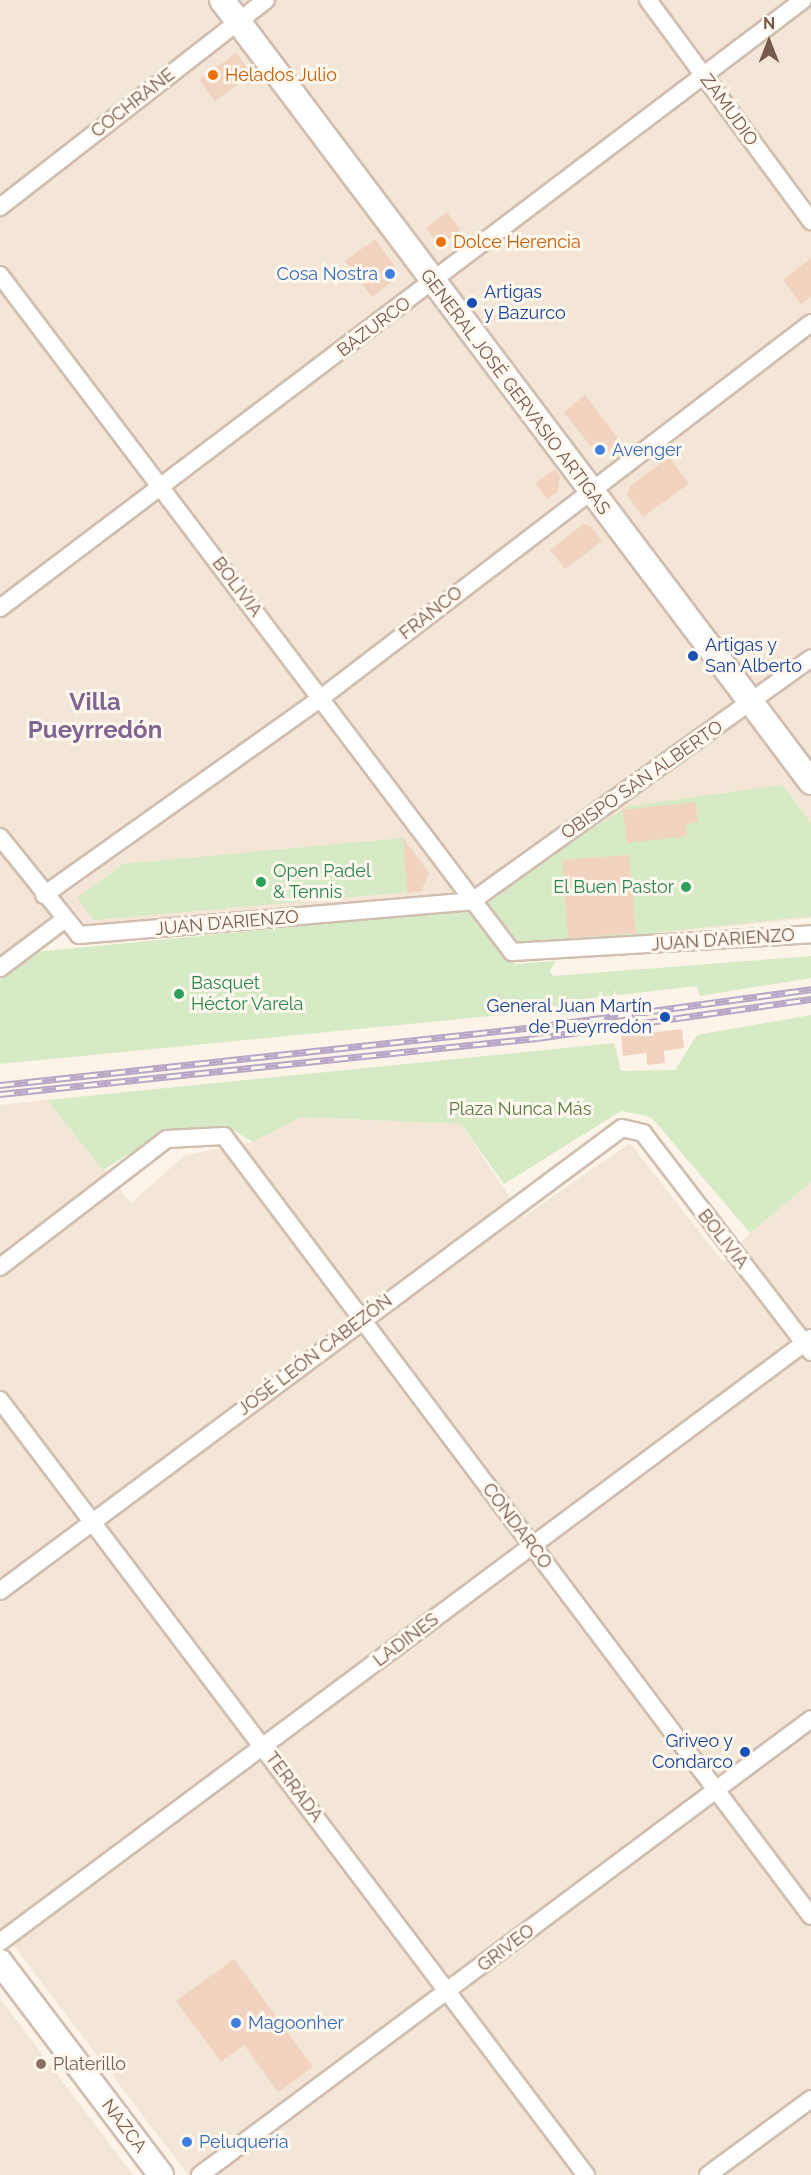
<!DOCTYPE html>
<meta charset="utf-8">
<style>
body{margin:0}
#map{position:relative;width:811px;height:2175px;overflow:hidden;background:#fcf4e8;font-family:Raleway,sans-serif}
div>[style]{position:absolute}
.residential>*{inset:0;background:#f4e6d7}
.green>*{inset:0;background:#d6eac6}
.building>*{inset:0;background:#f1d3c0}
.roads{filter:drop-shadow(2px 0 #d0beb0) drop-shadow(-2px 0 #d0beb0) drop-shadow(0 2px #d0beb0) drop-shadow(0 -2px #d0beb0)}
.street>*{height:16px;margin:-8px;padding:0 8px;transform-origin:8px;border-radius:8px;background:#fff}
.secondary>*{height:24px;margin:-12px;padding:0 12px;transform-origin:12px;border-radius:12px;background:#fff}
.rail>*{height:7px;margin-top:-3.5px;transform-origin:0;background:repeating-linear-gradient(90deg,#fff8ef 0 14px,#b7a6c6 0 28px);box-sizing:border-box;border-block:2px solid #b7a6c6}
.dots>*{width:16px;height:16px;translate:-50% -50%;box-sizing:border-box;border:3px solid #fff8ef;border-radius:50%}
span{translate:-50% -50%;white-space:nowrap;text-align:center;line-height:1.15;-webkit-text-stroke:6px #fff8ef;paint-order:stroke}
.food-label{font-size:18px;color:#c56008}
.left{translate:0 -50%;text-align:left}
.street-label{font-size:18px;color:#765a4c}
.shop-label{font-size:18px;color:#366cbe}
.right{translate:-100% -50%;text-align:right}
.transit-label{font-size:18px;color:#164399}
.leisure-label{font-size:18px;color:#27864d}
.park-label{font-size:18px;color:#567b44}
.education-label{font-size:18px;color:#785e54}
.district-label{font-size:24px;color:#816492;font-weight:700}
.north{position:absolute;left:739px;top:12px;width:60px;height:60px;-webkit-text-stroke:4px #fff8ef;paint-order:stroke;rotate:0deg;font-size:16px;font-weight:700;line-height:24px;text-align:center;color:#765a4c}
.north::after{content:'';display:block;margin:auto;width:21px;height:27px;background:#765a4c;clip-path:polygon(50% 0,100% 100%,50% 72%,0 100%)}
</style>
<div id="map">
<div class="residential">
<i style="clip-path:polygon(0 0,811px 0,811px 918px,530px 946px,516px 942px,474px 892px,89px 928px,72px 908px,0 960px)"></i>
<i style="clip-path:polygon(47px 1100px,131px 1203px,185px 1155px,253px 1142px,301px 1117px,461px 1124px,523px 1217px,630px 1143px,723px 1262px,750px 1233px,811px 1182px,811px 2175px,188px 2175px,0 1928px,0 1105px)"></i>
<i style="clip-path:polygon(0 1998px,133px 2175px,0 2175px)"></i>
</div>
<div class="green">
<i style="clip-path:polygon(782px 785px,811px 823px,811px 916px,530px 946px,516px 942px,484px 905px,558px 850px,629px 806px)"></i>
<i style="clip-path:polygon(403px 838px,429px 873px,421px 891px,94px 920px,77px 898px,123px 864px)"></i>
<i style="clip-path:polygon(465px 910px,475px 916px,516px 964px,556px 961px,550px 971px,553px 976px,811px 956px,811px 978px,700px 996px,697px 986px,575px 1000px,573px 1008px,0 1064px,0 979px,35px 952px)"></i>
<i style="clip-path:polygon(811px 1015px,811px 1182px,750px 1233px,651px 1117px,621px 1111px,504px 1184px,461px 1124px,301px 1117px,253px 1142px,229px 1128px,180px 1128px,161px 1134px,103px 1170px,47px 1100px,614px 1043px,621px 1071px,675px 1070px,697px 1035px)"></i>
</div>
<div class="building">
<i style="clip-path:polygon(236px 53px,252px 74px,215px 101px,199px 80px)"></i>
<i style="clip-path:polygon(447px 212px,461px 230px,439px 246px,426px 228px)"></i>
<i style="clip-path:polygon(375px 239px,397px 269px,397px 278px,372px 297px,345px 261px)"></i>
<i style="clip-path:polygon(811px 258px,811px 297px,801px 304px,783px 280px)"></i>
<i style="clip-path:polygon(585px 395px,620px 441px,599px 457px,564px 412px)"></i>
<i style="clip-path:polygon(669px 457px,689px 484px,643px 517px,627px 495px,630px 486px)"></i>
<i style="clip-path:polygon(555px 469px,560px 477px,558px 491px,547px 499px,535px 483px)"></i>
<i style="clip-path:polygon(583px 524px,591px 526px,602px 541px,565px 569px,550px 550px)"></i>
<i style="clip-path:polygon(695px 802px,698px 822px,686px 824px,687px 836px,627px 843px,623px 810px)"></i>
<i style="clip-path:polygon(403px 838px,429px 873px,421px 891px,407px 893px)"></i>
<i style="clip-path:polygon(629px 855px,636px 933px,568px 938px,562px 860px)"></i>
<i style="clip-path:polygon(682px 1029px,684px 1048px,664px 1051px,665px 1063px,647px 1065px,646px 1053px,623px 1056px,621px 1036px)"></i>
<i style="clip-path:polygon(234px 1959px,313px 2067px,278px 2092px,244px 2045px,221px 2062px,176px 2001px)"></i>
</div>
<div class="roads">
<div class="street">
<i style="left:648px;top:0;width:275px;rotate:53.6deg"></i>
<i style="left:0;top:207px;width:337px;rotate:-37.9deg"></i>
<i style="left:0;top:275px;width:849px;rotate:52.9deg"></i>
<i style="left:512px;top:952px;width:300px;rotate:-3.4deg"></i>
<i style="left:0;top:608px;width:1007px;rotate:-37.13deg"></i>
<i style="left:0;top:837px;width:126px;rotate:51.1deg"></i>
<i style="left:79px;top:935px;width:394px;rotate:-4.9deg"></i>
<i style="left:44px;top:895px;width:340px;rotate:-35.4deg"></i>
<i style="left:321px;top:698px;width:617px;rotate:-37.43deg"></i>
<i style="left:472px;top:901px;width:417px;rotate:-35.6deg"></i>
<i style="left:0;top:968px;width:80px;rotate:-36.9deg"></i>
<i style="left:0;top:1267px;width:210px;rotate:-37.5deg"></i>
<i style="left:167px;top:1139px;width:57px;rotate:-3deg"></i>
<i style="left:224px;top:1136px;width:976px;rotate:53.04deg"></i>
<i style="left:0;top:1400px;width:972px;rotate:52.91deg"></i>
<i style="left:0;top:1591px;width:775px;rotate:-36.66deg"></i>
<i style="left:622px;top:1128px;width:22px;rotate:13deg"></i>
<i style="left:643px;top:1133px;width:276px;rotate:52.5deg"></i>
<i style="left:0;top:1942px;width:1011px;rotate:-36.68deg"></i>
<i style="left:200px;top:2175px;width:762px;rotate:-36.73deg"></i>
<i style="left:708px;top:2175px;width:128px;rotate:-36.4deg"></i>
</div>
<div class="secondary">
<i style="left:222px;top:0;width:979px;rotate:53.01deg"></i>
<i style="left:0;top:1962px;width:267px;rotate:52.9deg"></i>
</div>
</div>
<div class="rail">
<i style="left:0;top:1085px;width:538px;rotate:-6.19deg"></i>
<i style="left:535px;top:1027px;width:279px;rotate:-7.8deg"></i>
<i style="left:0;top:1094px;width:540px;rotate:-5.95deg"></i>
<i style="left:537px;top:1038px;width:277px;rotate:-8.1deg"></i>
</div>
<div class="dots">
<i style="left:213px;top:75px;background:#e8710a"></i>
<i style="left:441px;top:242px;background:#e8710a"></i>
<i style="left:390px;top:274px;background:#3f7fe0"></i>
<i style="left:472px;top:303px;background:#1a4fb4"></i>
<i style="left:600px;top:450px;background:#3f7fe0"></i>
<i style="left:693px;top:656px;background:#1a4fb4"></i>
<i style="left:261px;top:882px;background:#2e9e5b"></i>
<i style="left:686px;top:887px;background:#2e9e5b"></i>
<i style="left:179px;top:994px;background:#2e9e5b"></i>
<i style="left:665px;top:1017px;background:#1a4fb4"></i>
<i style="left:745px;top:1752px;background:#1a4fb4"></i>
<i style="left:236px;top:2023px;background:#3f7fe0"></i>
<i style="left:41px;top:2064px;background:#8d6e63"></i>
<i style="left:187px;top:2142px;background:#3f7fe0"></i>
</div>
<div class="food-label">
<span class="left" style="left:225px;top:75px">Helados Julio</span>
<span class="left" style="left:453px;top:242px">Dolce Herencia</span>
</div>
<div class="street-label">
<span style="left:133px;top:103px;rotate:-38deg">COCHRANE</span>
<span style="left:729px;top:110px;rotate:54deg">ZAMUDIO</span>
<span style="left:374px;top:327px;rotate:-37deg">BAZURCO</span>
<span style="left:515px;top:392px;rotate:53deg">GENERAL JOSÉ GERVASIO ARTIGAS</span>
<span style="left:237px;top:587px;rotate:53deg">BOLIVIA</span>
<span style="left:431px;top:613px;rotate:-38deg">FRANCO</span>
<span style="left:642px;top:780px;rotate:-35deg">OBISPO SAN ALBERTO</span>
<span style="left:227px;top:923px;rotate:-5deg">JUAN D’ARIENZO</span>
<span style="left:723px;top:940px;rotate:-4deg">JUAN D’ARIENZO</span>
<span style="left:723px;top:1239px;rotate:52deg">BOLIVIA</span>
<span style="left:315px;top:1355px;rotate:-37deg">JOSÉ LEÓN CABEZÓN</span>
<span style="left:517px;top:1526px;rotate:53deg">CONDARCO</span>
<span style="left:406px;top:1640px;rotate:-37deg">LADINES</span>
<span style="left:294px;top:1787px;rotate:53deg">TERRADA</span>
<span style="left:506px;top:1948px;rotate:-37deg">GRIVEO</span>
<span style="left:124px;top:2126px;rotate:53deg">NAZCA</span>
</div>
<div class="shop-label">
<span class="right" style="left:378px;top:274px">Cosa Nostra</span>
<span class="left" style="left:612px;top:450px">Avenger</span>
<span class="left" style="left:248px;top:2023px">Magoonher</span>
<span class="left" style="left:199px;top:2142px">Peluquería</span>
</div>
<div class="transit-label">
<span class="left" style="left:484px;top:303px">Artigas<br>y Bazurco</span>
<span class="left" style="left:705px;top:656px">Artigas y<br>San Alberto</span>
<span class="right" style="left:652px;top:1017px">General Juan Martín<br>de Pueyrredón</span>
<span class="right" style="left:733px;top:1752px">Griveo y<br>Condarco</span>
</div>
<div class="leisure-label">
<span class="left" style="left:273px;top:882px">Open Padel<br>&amp; Tennis</span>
<span class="right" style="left:674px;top:887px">El Buen Pastor</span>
<span class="left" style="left:191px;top:994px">Basquet<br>Héctor Varela</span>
</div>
<div class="park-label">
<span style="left:520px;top:1109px">Plaza Nunca Más</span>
</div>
<div class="education-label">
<span class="left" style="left:53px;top:2064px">Platerillo</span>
</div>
<div class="district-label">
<span style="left:95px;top:716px">Villa<br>Pueyrredón</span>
</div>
<div class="north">N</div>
</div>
